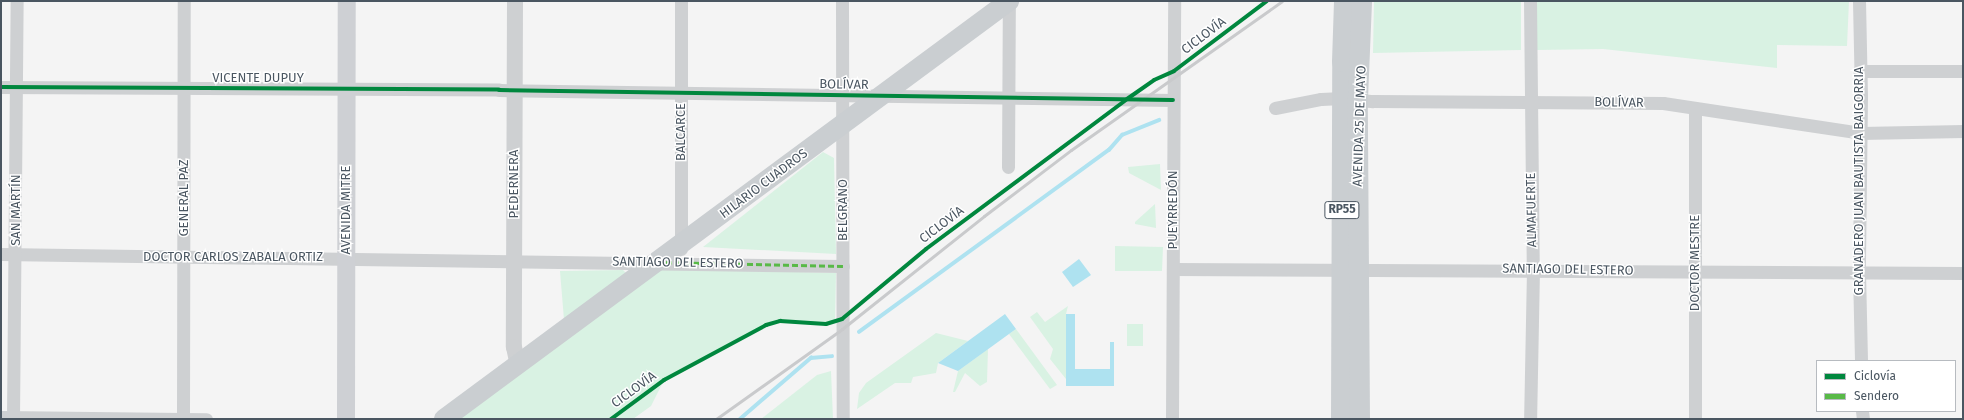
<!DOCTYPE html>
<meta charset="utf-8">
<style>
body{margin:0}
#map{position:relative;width:1964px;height:420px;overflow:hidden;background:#f4f4f4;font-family:"Fira Sans",sans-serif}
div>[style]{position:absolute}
.green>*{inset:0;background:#d9f2e3}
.water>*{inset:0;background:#aee2f0}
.stream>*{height:3.5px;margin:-1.75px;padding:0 1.75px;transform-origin:1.75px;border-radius:1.75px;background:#aee2f0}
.minor>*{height:13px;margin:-6.5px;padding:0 6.5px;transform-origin:6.5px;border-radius:6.5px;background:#ced0d2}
.tertiary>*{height:16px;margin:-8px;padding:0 8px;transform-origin:8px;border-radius:8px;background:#ced0d2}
.secondary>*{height:18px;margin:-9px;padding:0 9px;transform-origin:9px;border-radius:9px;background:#ced0d4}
.primary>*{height:20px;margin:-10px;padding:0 10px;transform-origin:10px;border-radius:10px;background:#caced1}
.rail>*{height:3px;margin:-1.5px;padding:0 1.5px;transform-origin:1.5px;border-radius:1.5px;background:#c9cacc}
.quiet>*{height:3px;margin-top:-1.5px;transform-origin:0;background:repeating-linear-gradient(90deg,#58b947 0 6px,transparent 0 9px)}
.cycleway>*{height:4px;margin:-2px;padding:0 2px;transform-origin:2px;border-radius:2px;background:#00873e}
span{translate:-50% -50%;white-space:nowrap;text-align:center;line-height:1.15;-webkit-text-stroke:3px #fff;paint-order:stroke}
.shield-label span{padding:1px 3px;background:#fff;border:1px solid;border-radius:3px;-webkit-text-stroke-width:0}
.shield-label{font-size:12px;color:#4a5661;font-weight:700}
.street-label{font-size:13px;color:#4a5661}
.frame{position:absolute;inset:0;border:2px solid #4a5661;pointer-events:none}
.legend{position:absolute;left:1816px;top:360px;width:140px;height:52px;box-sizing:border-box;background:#fff;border:1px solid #b7bbc0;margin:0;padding:5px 7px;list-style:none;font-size:12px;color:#4a5661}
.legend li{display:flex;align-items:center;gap:8px;height:20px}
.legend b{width:20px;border:1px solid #b7bbc0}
</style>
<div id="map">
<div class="green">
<i style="clip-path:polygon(1374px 1px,1521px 1px,1521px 50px,1373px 53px)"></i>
<i style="clip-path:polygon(1535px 1px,1849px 1px,1847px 46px,1777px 45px,1777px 68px,1603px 49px,1537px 50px)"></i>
<i style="clip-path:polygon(823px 152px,834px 158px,836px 254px,703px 247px)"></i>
<i style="clip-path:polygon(1160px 164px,1161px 190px,1129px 173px,1128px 167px)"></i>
<i style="clip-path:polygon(1155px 204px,1156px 228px,1135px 224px,1135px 222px)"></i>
<i style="clip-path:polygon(1115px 246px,1163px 247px,1162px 271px,1115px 271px)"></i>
<i style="clip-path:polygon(657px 268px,836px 273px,835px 322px,819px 324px,780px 321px,766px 325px,664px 380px,651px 406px,633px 419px,453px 419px)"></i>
<i style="clip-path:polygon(623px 270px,626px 273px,564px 320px,560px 271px)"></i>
<i style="clip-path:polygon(1068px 306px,1066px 314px,1066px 379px,1050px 359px,1053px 349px,1030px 317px,1037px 312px,1045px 322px)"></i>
<i style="clip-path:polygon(1127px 324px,1143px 324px,1143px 346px,1127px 346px)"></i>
<i style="clip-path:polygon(1016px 329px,1057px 385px,1050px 389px,1009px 334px)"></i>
<i style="clip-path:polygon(936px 333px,968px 341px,938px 363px,936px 373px,913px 377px,911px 383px,895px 383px,857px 409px,859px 393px,866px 383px)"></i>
<i style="clip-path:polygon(988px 349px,987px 382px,980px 386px,965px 373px,955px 392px,953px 392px,958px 371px)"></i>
<i style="clip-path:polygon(831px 371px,833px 419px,761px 419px,817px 375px)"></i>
</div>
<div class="water">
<i style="clip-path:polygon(1079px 259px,1091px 275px,1073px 287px,1062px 272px)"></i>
<i style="clip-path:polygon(1005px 314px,1016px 329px,1009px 334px,958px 371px,938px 363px)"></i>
<i style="clip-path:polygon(1066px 314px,1075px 314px,1075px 369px,1110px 369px,1110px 342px,1114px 342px,1114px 386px,1066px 386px)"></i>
</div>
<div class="stream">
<i style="left:859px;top:332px;width:309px;rotate:-36.1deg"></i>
<i style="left:1109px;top:150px;width:20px;rotate:-49deg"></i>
<i style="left:1122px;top:135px;width:40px;rotate:-22deg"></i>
<i style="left:740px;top:419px;width:94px;rotate:-40.7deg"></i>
<i style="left:811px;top:358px;width:21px;rotate:-5deg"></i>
</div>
<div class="minor">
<i style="left:681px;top:1px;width:248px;rotate:90deg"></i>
<i style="left:842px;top:1px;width:418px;rotate:89.9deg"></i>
<i style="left:1530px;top:1px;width:268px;rotate:89.4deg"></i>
<i style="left:1533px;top:269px;width:150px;rotate:91.1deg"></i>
<i style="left:1859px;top:1px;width:96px;rotate:88.8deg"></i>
<i style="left:1861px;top:97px;width:175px;rotate:90.7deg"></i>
<i style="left:1859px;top:272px;width:89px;rotate:88.7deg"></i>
<i style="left:1859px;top:71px;width:104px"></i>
<i style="left:1px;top:87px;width:498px;rotate:0.3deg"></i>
<i style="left:499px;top:90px;width:674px;rotate:0.85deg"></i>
<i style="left:1275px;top:108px;width:47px;rotate:-11.1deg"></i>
<i style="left:1321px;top:99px;width:21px;rotate:-3deg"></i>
<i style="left:1342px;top:98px;width:31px;rotate:6deg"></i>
<i style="left:1373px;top:101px;width:290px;rotate:0.4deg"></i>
<i style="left:1663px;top:103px;width:200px;rotate:8.6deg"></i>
<i style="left:1861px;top:133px;width:102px;rotate:-1.1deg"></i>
<i style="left:1008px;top:167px;width:166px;rotate:-89.7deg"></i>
<i style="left:1px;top:254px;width:842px;rotate:0.82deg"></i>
<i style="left:1173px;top:269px;width:790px;rotate:0.29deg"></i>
<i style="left:1862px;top:411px;width:8px;rotate:83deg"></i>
<i style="left:1px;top:417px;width:205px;rotate:0.6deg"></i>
<i style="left:13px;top:419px;width:418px;rotate:-89.5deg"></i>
<i style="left:183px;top:419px;width:418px;rotate:-89.9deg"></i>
<i style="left:1172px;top:419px;width:418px;rotate:-89.7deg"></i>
<i style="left:1695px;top:419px;width:311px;rotate:-90deg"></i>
</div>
<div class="tertiary">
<i style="left:515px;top:1px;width:346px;rotate:90.2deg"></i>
<i style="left:514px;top:347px;width:19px;rotate:78deg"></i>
</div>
<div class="secondary">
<i style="left:346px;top:419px;width:418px;rotate:-89.9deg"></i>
</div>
<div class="primary">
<i style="left:444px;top:419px;width:703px;rotate:-36.49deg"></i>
<i style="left:1341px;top:419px;width:357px;rotate:-89.8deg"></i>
<i style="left:1342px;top:62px;width:61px;rotate:-88.1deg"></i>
<i style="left:1360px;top:419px;width:321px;rotate:-90.4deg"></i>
<i style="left:1358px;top:98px;width:97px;rotate:-87.6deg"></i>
</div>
<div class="rail">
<i style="left:716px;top:419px;width:155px;rotate:-35.5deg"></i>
<i style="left:842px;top:329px;width:181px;rotate:-38.5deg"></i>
<i style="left:984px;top:216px;width:109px;rotate:-37.2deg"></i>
<i style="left:1071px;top:150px;width:258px;rotate:-35.2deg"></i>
</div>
<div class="quiet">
<i style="left:657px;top:262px;width:186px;rotate:1.2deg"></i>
</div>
<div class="cycleway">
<i style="left:1px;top:87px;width:498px;rotate:0.3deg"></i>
<i style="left:499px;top:90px;width:674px;rotate:0.85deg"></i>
<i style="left:611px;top:419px;width:66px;rotate:-36.3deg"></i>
<i style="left:664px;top:380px;width:116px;rotate:-28.3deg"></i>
<i style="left:766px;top:325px;width:15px;rotate:-16deg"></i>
<i style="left:780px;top:321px;width:46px;rotate:3.7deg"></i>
<i style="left:826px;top:324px;width:17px;rotate:-17deg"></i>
<i style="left:842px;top:319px;width:109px;rotate:-39.8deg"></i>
<i style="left:926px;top:249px;width:251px;rotate:-36.7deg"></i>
<i style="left:1127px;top:99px;width:33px;rotate:-35deg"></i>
<i style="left:1154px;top:80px;width:22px;rotate:-24deg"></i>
<i style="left:1174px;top:71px;width:116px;rotate:-37deg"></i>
</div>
<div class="shield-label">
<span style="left:1342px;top:210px">RP55</span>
</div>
<div class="street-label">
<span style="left:1204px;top:36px;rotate:-37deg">CICLOVÍA</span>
<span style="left:258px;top:78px">VICENTE DUPUY</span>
<span style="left:844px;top:85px;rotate:1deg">BOLÍVAR</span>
<span style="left:1619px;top:103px;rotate:1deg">BOLÍVAR</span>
<span style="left:1360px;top:126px;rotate:-88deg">AVENIDA 25 DE MAYO</span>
<span style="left:681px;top:132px;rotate:-90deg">BALCARCE</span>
<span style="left:1859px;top:181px;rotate:-90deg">GRANADERO JUAN BAUTISTA BAIGORRIA</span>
<span style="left:514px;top:184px;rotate:-90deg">PEDERNERA</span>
<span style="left:764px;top:184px;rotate:-37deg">HILARIO CUADROS</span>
<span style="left:184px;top:198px;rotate:-90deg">GENERAL PAZ</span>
<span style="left:16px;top:210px;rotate:-90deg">SAN MARTÍN</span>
<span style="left:346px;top:210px;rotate:-90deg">AVENIDA MITRE</span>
<span style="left:843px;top:210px;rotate:-90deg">BELGRANO</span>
<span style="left:1173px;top:210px;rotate:-90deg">PUEYRREDÓN</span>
<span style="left:1532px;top:210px;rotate:-91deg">ALMAFUERTE</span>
<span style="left:942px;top:225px;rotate:-37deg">CICLOVÍA</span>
<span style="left:233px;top:257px">DOCTOR CARLOS ZABALA ORTIZ</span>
<span style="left:678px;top:263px;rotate:1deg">SANTIAGO DEL ESTERO</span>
<span style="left:1695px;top:263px;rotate:-90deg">DOCTOR MESTRE</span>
<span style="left:1568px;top:270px;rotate:1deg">SANTIAGO DEL ESTERO</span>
<span style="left:634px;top:390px;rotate:-36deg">CICLOVÍA</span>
</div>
<div class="frame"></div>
<ul class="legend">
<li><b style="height:5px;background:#00873e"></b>Ciclovía</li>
<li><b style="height:5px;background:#58b947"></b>Sendero</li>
</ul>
</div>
